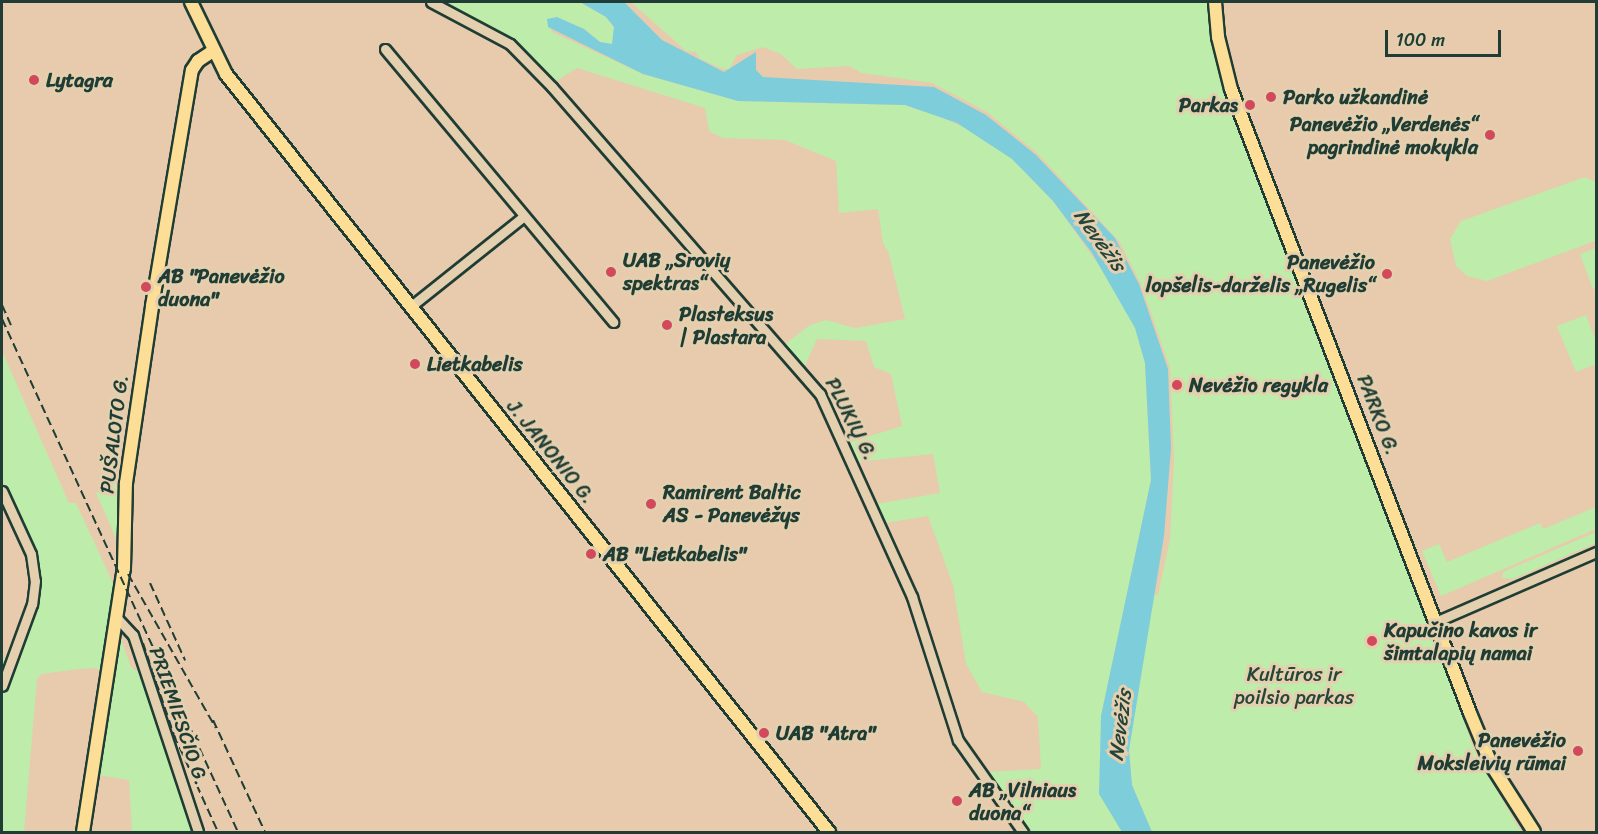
<!DOCTYPE html>
<meta charset="utf-8">
<style>
body{margin:0}
#map{position:relative;width:1598px;height:834px;overflow:hidden;background:#e7cbac;font-family:Sriracha,sans-serif}
div>[style]{position:absolute}
.green>*{inset:0;background:#beecaa}
.water>*{inset:0;background:#7ecddb}
.roads{filter:drop-shadow(2px 0 #1f3d34) drop-shadow(-2px 0 #1f3d34) drop-shadow(0 2px #1f3d34) drop-shadow(0 -2px #1f3d34)}
.minor>*{height:9px;margin:-4.5px;padding:0 4.5px;transform-origin:4.5px;border-radius:4.5px;background:#e4cfae}
.major>*{height:12px;margin:-6px;padding:0 6px;transform-origin:6px;border-radius:6px;background:#fdde96}
.rail>*{height:2px;margin-top:-1px;transform-origin:0;background:repeating-linear-gradient(90deg,#1f3d34 0 9px,transparent 0 13.5px)}
.dots>*{width:16px;height:16px;translate:-50% -50%;box-sizing:border-box;border:3px solid #e4cfae;border-radius:50%}
span{translate:-50% -50%;white-space:nowrap;text-align:center;line-height:1.15;-webkit-text-stroke:6px #e4cfae;paint-order:stroke}
.poi-label{font-size:20px;color:#1f3d34;font-weight:700}
.left{translate:0 -50%;text-align:left}
.right{translate:-100% -50%;text-align:right}
.street-label{font-size:20px;color:#1f3d34}
.park-label{font-size:20px;color:#27463a}
.water-label{font-size:21px;color:#24443c;font-style:italic}
.frame{position:absolute;inset:0;border:3px solid #1f3d34;pointer-events:none}
.scale{position:absolute;left:1385px;top:30px;width:116px;height:27px;box-sizing:border-box;border:3px solid #1f3d34;border-top:0;padding-left:8px;font-size:18px;line-height:21px;white-space:nowrap;color:#1f3d34;-webkit-text-stroke:4px #e4cfae;paint-order:stroke}
</style>
<div id="map">
<div class="green">
<i style="clip-path:polygon(437px 2px,580px 2px,606px 17px,614px 27px,612px 44px,600px 42px,584px 29px,547px 19px,552px 32px,643px 74px,738px 101px,905px 105px,925px 110px,979px 134px,1012px 159px,1053px 201px,1115px 288px,1135px 328px,1145px 363px,1151px 480px,1101px 716px,1118px 824px,1122px 832px,1025px 832px,985px 772px,1041px 769px,1038px 717px,1024px 702px,982px 692px,966px 664px,953px 585px,928px 516px,884px 523px,875px 504px,940px 493px,933px 454px,857px 462px,848px 443px,902px 426px,891px 374px,874px 367px,866px 341px,817px 339px,804px 368px,784px 345px,810px 325px,826px 320px,855px 328px,905px 319px,889px 254px,883px 243px,878px 209px,839px 213px,836px 161px,785px 140px,723px 138px,709px 131px,705px 108px,577px 68px,553px 83px,500px 34px)"></i>
<i style="clip-path:polygon(631px 2px,1208px 2px,1212px 43px,1222px 83px,1451px 679px,1474px 751px,1521px 832px,1152px 832px,1132px 785px,1129px 750px,1149px 612px,1153px 594px,1158px 595px,1170px 539px,1174px 460px,1170px 368px,1141px 284px,1119px 241px,1037px 153px,987px 112px,932px 83px,862px 73px,849px 66px,797px 69px,781px 54px,763px 47px,737px 55px,729px 69px,723px 69px,700px 59px,696px 52px,686px 51px)"></i>
<i style="clip-path:polygon(1585px 177px,1596px 182px,1595px 241px,1487px 281px,1467px 276px,1456px 266px,1450px 239px,1461px 221px)"></i>
<i style="clip-path:polygon(1596px 248px,1596px 288px,1593px 289px,1580px 254px)"></i>
<i style="clip-path:polygon(1586px 315px,1596px 342px,1596px 364px,1576px 372px,1557px 326px)"></i>
<i style="clip-path:polygon(2px 351px,69px 503px,76px 503px,117px 592px,104px 672px,96px 668px,79px 669px,41px 674px,37px 679px,24px 832px,2px 832px,2px 658px,9px 659px,16px 652px,37px 606px,40px 582px,35px 553px,2px 480px)"></i>
<i style="clip-path:polygon(115px 483px,121px 496px,122px 552px,96px 493px)"></i>
<i style="clip-path:polygon(1596px 507px,1596px 529px,1441px 596px,1422px 551px,1439px 544px,1447px 562px,1540px 523px,1543px 529px)"></i>
<i style="clip-path:polygon(1596px 532px,1596px 543px,1513px 579px,1502px 578px,1503px 572px)"></i>
<i style="clip-path:polygon(120px 636px,131px 667px,136px 671px,147px 668px,205px 832px,132px 832px,129px 780px,98px 775px)"></i>
</div>
<div class="water">
<i style="clip-path:polygon(580px 2px,624px 2px,662px 40px,724px 72px,756px 52px,756px 70px,763px 77px,934px 87px,986px 115px,1036px 155px,1115px 238px,1139px 284px,1168px 369px,1171px 448px,1164px 536px,1129px 750px,1132px 785px,1152px 832px,1122px 832px,1099px 794px,1101px 716px,1151px 480px,1145px 363px,1135px 328px,1092px 253px,1053px 201px,1012px 159px,957px 123px,905px 105px,738px 101px,643px 74px,548px 27px,547px 19px,557px 17px,584px 29px,600px 42px,612px 44px,614px 27px,606px 17px)"></i>
</div>
<div class="roads">
<div class="minor">
<i style="left:431px;top:2px;width:89px;rotate:28deg"></i>
<i style="left:510px;top:44px;width:60px;rotate:45.7deg"></i>
<i style="left:552px;top:87px;width:408px;rotate:48.9deg"></i>
<i style="left:820px;top:394px;width:223px;rotate:65.6deg"></i>
<i style="left:912px;top:597px;width:150px;rotate:72.2deg"></i>
<i style="left:958px;top:740px;width:113px;rotate:54.8deg"></i>
<i style="left:385px;top:49px;width:356px;rotate:50.1deg"></i>
<i style="left:410px;top:307px;width:146px;rotate:-38.6deg"></i>
<i style="left:2px;top:491px;width:69px;rotate:65.3deg"></i>
<i style="left:31px;top:554px;width:27px;rotate:82deg"></i>
<i style="left:35px;top:581px;width:23px;rotate:97deg"></i>
<i style="left:32px;top:604px;width:87px;rotate:110.1deg"></i>
<i style="left:117px;top:618px;width:23px;rotate:47deg"></i>
<i style="left:133px;top:635px;width:207px;rotate:71.7deg"></i>
<i style="left:1435px;top:622px;width:176px;rotate:-23.5deg"></i>
</div>
<div class="major">
<i style="left:191px;top:2px;width:80px;rotate:64.1deg"></i>
<i style="left:226px;top:74px;width:969px;rotate:51.5deg"></i>
<i style="left:1215px;top:2px;width:35px;rotate:85deg"></i>
<i style="left:1218px;top:37px;width:54px;rotate:76deg"></i>
<i style="left:1231px;top:89px;width:668px;rotate:69.04deg"></i>
<i style="left:1470px;top:713px;width:57px;rotate:67.5deg"></i>
<i style="left:1492px;top:766px;width:78px;rotate:57.5deg"></i>
<i style="left:83px;top:832px;width:267px;rotate:-81.2deg"></i>
<i style="left:124px;top:568px;width:85px;rotate:-88.7deg"></i>
<i style="left:126px;top:483px;width:179px;rotate:-81.6deg"></i>
<i style="left:152px;top:306px;width:239px;rotate:-80.4deg"></i>
<i style="left:192px;top:70px;width:11px;rotate:-56deg"></i>
<i style="left:198px;top:61px;width:18px;rotate:-34deg"></i>
</div>
</div>
<div class="rail">
<i style="left:2px;top:305px;width:22px;rotate:66deg"></i>
<i style="left:2px;top:319px;width:565px;rotate:65.3deg"></i>
<i style="left:128px;top:574px;width:177px;rotate:60.3deg"></i>
<i style="left:150px;top:583px;width:85px;rotate:65.6deg"></i>
<i style="left:143px;top:643px;width:97px;rotate:71.4deg"></i>
<i style="left:174px;top:735px;width:107px;rotate:65.6deg"></i>
<i style="left:213px;top:720px;width:123px;rotate:65.1deg"></i>
</div>
<div class="dots">
<i style="left:34px;top:80px;background:#d1495b"></i>
<i style="left:1271px;top:97px;background:#d1495b"></i>
<i style="left:1250px;top:105px;background:#d1495b"></i>
<i style="left:1490px;top:135px;background:#d1495b"></i>
<i style="left:611px;top:272px;background:#d1495b"></i>
<i style="left:1387px;top:274px;background:#d1495b"></i>
<i style="left:146px;top:287px;background:#d1495b"></i>
<i style="left:667px;top:325px;background:#d1495b"></i>
<i style="left:415px;top:364px;background:#d1495b"></i>
<i style="left:1177px;top:385px;background:#d1495b"></i>
<i style="left:651px;top:504px;background:#d1495b"></i>
<i style="left:591px;top:554px;background:#d1495b"></i>
<i style="left:1372px;top:641px;background:#d1495b"></i>
<i style="left:764px;top:733px;background:#d1495b"></i>
<i style="left:1578px;top:751px;background:#d1495b"></i>
<i style="left:957px;top:801px;background:#d1495b"></i>
</div>
<div class="poi-label">
<span class="left" style="left:46px;top:80px">Lytagra</span>
<span class="left" style="left:1283px;top:97px">Parko užkandinė</span>
<span class="right" style="left:1238px;top:105px">Parkas</span>
<span class="right" style="left:1478px;top:136px">Panevėžio „Verdenės“<br>pagrindinė mokykla</span>
<span class="left" style="left:623px;top:272px">UAB „Srovių<br>spektras“</span>
<span class="right" style="left:1375px;top:274px">Panevėžio<br>lopšelis-darželis „Rugelis“</span>
<span class="left" style="left:158px;top:288px">AB "Panevėžio<br>duona"</span>
<span class="left" style="left:679px;top:326px">Plasteksus<br>| Plastara</span>
<span class="left" style="left:427px;top:364px">Lietkabelis</span>
<span class="left" style="left:1189px;top:385px">Nevėžio regykla</span>
<span class="left" style="left:663px;top:504px">Ramirent Baltic<br>AS - Panevėžys</span>
<span class="left" style="left:603px;top:554px">AB "Lietkabelis"</span>
<span class="left" style="left:1384px;top:642px">Kapučino kavos ir<br>šimtalapių namai</span>
<span class="left" style="left:776px;top:733px">UAB "Atra"</span>
<span class="right" style="left:1566px;top:752px">Panevėžio<br>Moksleivių rūmai</span>
<span class="left" style="left:969px;top:802px">AB „Vilniaus<br>duona“</span>
</div>
<div class="street-label">
<span style="left:1378px;top:415px;rotate:69deg">PARKO G.</span>
<span style="left:851px;top:419px;rotate:63deg">PLUKIŲ G.</span>
<span style="left:114px;top:434px;rotate:-83deg">PUŠALOTO G.</span>
<span style="left:551px;top:452px;rotate:51deg">J. JANONIO G.</span>
<span style="left:179px;top:716px;rotate:71deg">PRIEMIESČIO G.</span>
</div>
<div class="park-label">
<span style="left:1294px;top:686px">Kultūros ir<br>poilsio parkas</span>
</div>
<div class="water-label">
<span style="left:1100px;top:240px;rotate:54deg">Nevėžis</span>
<span style="left:1120px;top:725px;rotate:-83deg">Nevėžis</span>
</div>
<div class="frame"></div>
<div class="scale">100 m</div>
</div>
